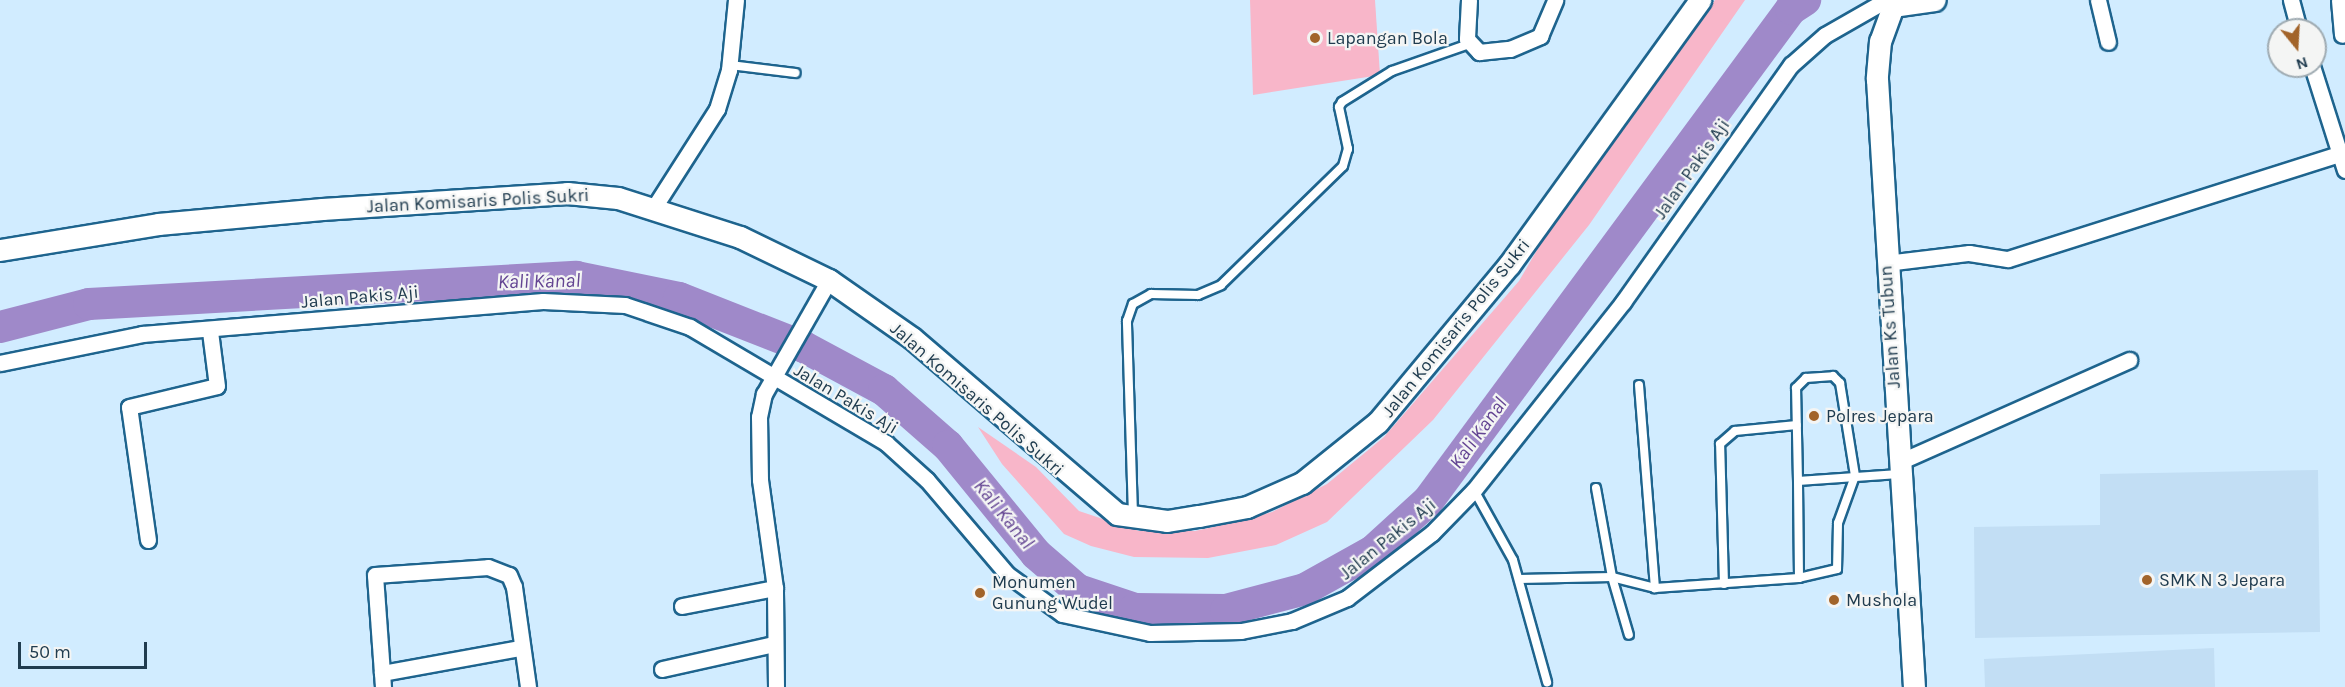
<!DOCTYPE html>
<style>
body{margin:0}
#map{position:relative;width:2345px;height:687px;overflow:hidden;background:#d1ecff;font-family:Karla,sans-serif}
div>[style]{position:absolute}
.built>*{inset:0;background:#c2def4}
.green>*{inset:0;background:#f8b6c9}
.river>*{height:32px;margin:-16px;padding:0 16px;transform-origin:16px;border-radius:16px;background:#9f89c9}
.roads{filter:drop-shadow(2px 0 #1e648e) drop-shadow(-2px 0 #1e648e) drop-shadow(0 2px #1e648e) drop-shadow(0 -2px #1e648e)}
.service>*{height:8px;margin:-4px;padding:0 4px;transform-origin:4px;border-radius:4px;background:#fff}
.minor>*{height:15px;margin:-7.5px;padding:0 7.5px;transform-origin:7.5px;border-radius:7.5px;background:#fff}
.secondary>*{height:21px;margin:-10.5px;padding:0 10.5px;transform-origin:10.5px;border-radius:10.5px;background:#fff}
.primary>*{height:22px;margin:-11px;padding:0 11px;transform-origin:11px;border-radius:11px;background:#fff}
.dots>*{width:16px;height:16px;translate:-50% -50%;box-sizing:border-box;border:3px solid #f4f5f4;border-radius:50%}
span{translate:-50% -50%;white-space:nowrap;text-align:center;line-height:1.15;-webkit-text-stroke:4.5px #f4f5f4;paint-order:stroke}
.poi-label{font-size:18px;color:#203c4f}
.left{translate:0 -50%;text-align:left}
.street-label{font-size:18px;color:#203c4f}
.water-label{font-size:20px;color:#634492;font-style:italic}
.north{position:absolute;left:2267px;top:18px;width:60px;height:60px;box-sizing:border-box;background:#f4f5f4;border:2px solid #9fabb2;border-radius:50%;rotate:162deg;font-size:16px;font-weight:700;line-height:24px;text-align:center;color:#203c4f}
.north::after{content:'';display:block;margin:auto;width:21px;height:27px;background:#a2642a;clip-path:polygon(50% 0,100% 100%,50% 72%,0 100%)}
.scale{position:absolute;left:18px;top:642px;width:129px;height:27px;box-sizing:border-box;border:3px solid #203c4f;border-top:0;padding-left:8px;font-size:18px;line-height:21px;white-space:nowrap;color:#203c4f;-webkit-text-stroke:4px #f4f5f4;paint-order:stroke}
</style>
<div id="map">
<div class="built">
<i style="clip-path:polygon(2318px 470px,2320px 632px,1975px 638px,1974px 527px,2100px 525px,2100px 474px)"></i>
<i style="clip-path:polygon(2214px 648px,2215px 687px,1985px 687px,1984px 659px)"></i>
</div>
<div class="green">
<i style="clip-path:polygon(1250px 0,1375px 0,1380px 75px,1253px 95px)"></i>
<i style="clip-path:polygon(1715px 0,1745px 0,1589px 225px,1433px 420px,1327px 522px,1276px 545px,1208px 558px,1134px 557px,1091px 546px,1064px 534px,1002px 464px,978px 427px,1036px 467px,1079px 511px,1139px 531px,1195px 531px,1240px 521px,1272px 512px,1327px 484px,1384px 437px,1519px 281px,1558px 214px)"></i>
</div>
<div class="river">
<i style="left:0;top:327px;width:92px;rotate:-14.5deg"></i>
<i style="left:89px;top:304px;width:488px;rotate:-3.2deg"></i>
<i style="left:576px;top:277px;width:105px;rotate:11.5deg"></i>
<i style="left:679px;top:298px;width:134px;rotate:21.4deg"></i>
<i style="left:804px;top:347px;width:91px;rotate:28.3deg"></i>
<i style="left:884px;top:390px;width:85px;rotate:41.2deg"></i>
<i style="left:948px;top:446px;width:139px;rotate:50.8deg"></i>
<i style="left:1036px;top:554px;width:55px;rotate:40.6deg"></i>
<i style="left:1078px;top:590px;width:60px;rotate:18.4deg"></i>
<i style="left:1135px;top:609px;width:91px;rotate:0.6deg"></i>
<i style="left:1226px;top:610px;width:82px;rotate:-14.9deg"></i>
<i style="left:1305px;top:589px;width:78px;rotate:-29.2deg"></i>
<i style="left:1373px;top:551px;width:74px;rotate:-42.3deg"></i>
<i style="left:1428px;top:501px;width:611px;rotate:-53.58deg"></i>
<i style="left:1791px;top:9px;width:17px;rotate:-33deg"></i>
</div>
<div class="roads">
<div class="service">
<i style="left:730px;top:65px;width:66px;rotate:6.9deg"></i>
<i style="left:1639px;top:385px;width:204px;rotate:85.5deg"></i>
<i style="left:1798px;top:481px;width:93px;rotate:-91.2deg"></i>
<i style="left:1796px;top:388px;width:14px;rotate:-45deg"></i>
<i style="left:1806px;top:378px;width:27px;rotate:-4deg"></i>
<i style="left:1833px;top:376px;width:10px;rotate:45deg"></i>
<i style="left:1840px;top:383px;width:94px;rotate:80.8deg"></i>
<i style="left:1855px;top:476px;width:50px;rotate:109.9deg"></i>
<i style="left:1838px;top:523px;width:46px;rotate:91.2deg"></i>
<i style="left:1837px;top:569px;width:39px;rotate:167deg"></i>
<i style="left:1596px;top:488px;width:90px;rotate:79.8deg"></i>
<i style="left:1612px;top:577px;width:60px;rotate:73.7deg"></i>
<i style="left:1474px;top:490px;width:80px;rotate:60.9deg"></i>
<i style="left:1513px;top:560px;width:127px;rotate:74.4deg"></i>
<i style="left:1133px;top:515px;width:194px;rotate:-91.8deg"></i>
<i style="left:1127px;top:321px;width:18px;rotate:-71deg"></i>
<i style="left:1133px;top:304px;width:21px;rotate:-29deg"></i>
<i style="left:1151px;top:294px;width:47px;rotate:1.2deg"></i>
<i style="left:1198px;top:295px;width:25px;rotate:-23deg"></i>
<i style="left:1221px;top:285px;width:170px;rotate:-44.3deg"></i>
<i style="left:1343px;top:166px;width:18px;rotate:-74deg"></i>
<i style="left:1348px;top:149px;width:43px;rotate:-102.1deg"></i>
<i style="left:1339px;top:107px;width:6px;rotate:-59deg"></i>
<i style="left:1342px;top:102px;width:59px;rotate:-31.8deg"></i>
<i style="left:1392px;top:71px;width:82px;rotate:-19.3deg"></i>
<i style="left:1519px;top:579px;width:93px;rotate:-1.2deg"></i>
<i style="left:1612px;top:577px;width:44px;rotate:14.3deg"></i>
<i style="left:1655px;top:588px;width:144px;rotate:-4deg"></i>
<i style="left:1799px;top:578px;width:97px;rotate:-90.6deg"></i>
<i style="left:1798px;top:481px;width:101px;rotate:-4deg"></i>
<i style="left:1724px;top:584px;width:140px;rotate:-91.6deg"></i>
<i style="left:1720px;top:444px;width:20px;rotate:-41deg"></i>
<i style="left:1735px;top:431px;width:62px;rotate:-5.5deg"></i>
</div>
<div class="minor">
<i style="left:1469px;top:0;width:39px;rotate:93deg"></i>
<i style="left:1467px;top:39px;width:18px;rotate:47deg"></i>
<i style="left:1479px;top:52px;width:31px;rotate:-6deg"></i>
<i style="left:1510px;top:49px;width:33px;rotate:-23deg"></i>
<i style="left:1540px;top:36px;width:39px;rotate:-67deg"></i>
<i style="left:2098px;top:0;width:43px;rotate:76.6deg"></i>
<i style="left:2291px;top:0;width:31px;rotate:75deg"></i>
<i style="left:2339px;top:0;width:35px;rotate:85deg"></i>
<i style="left:2312px;top:66px;width:109px;rotate:72.4deg"></i>
<i style="left:653px;top:209px;width:119px;rotate:-57.4deg"></i>
<i style="left:717px;top:109px;width:41px;rotate:-72.9deg"></i>
<i style="left:729px;top:70px;width:70px;rotate:-84.3deg"></i>
<i style="left:1886px;top:263px;width:84px;rotate:-6.9deg"></i>
<i style="left:1969px;top:253px;width:39px;rotate:9deg"></i>
<i style="left:2008px;top:259px;width:348px;rotate:-17.6deg"></i>
<i style="left:0;top:363px;width:145px;rotate:-11.5deg"></i>
<i style="left:142px;top:334px;width:402px;rotate:-4.7deg"></i>
<i style="left:543px;top:301px;width:82px;rotate:2.8deg"></i>
<i style="left:625px;top:305px;width:69px;rotate:18.7deg"></i>
<i style="left:690px;top:327px;width:228px;rotate:30.6deg"></i>
<i style="left:886px;top:443px;width:55px;rotate:42.1deg"></i>
<i style="left:927px;top:480px;width:123px;rotate:49.6deg"></i>
<i style="left:1007px;top:574px;width:68px;rotate:36deg"></i>
<i style="left:1062px;top:614px;width:90px;rotate:12.2deg"></i>
<i style="left:1150px;top:633px;width:91px;rotate:-1.3deg"></i>
<i style="left:1241px;top:631px;width:52px;rotate:-11.1deg"></i>
<i style="left:1292px;top:621px;width:60px;rotate:-22.7deg"></i>
<i style="left:1347px;top:598px;width:107px;rotate:-37.4deg"></i>
<i style="left:1432px;top:533px;width:60px;rotate:-45.7deg"></i>
<i style="left:1474px;top:490px;width:240px;rotate:-51.6deg"></i>
<i style="left:1623px;top:302px;width:291px;rotate:-54.7deg"></i>
<i style="left:1791px;top:65px;width:45px;rotate:-41.4deg"></i>
<i style="left:1825px;top:35px;width:70px;rotate:-29.8deg"></i>
<i style="left:1899px;top:462px;width:252px;rotate:-23.9deg"></i>
<i style="left:148px;top:540px;width:134px;rotate:-98.1deg"></i>
<i style="left:129px;top:407px;width:90px;rotate:-13.4deg"></i>
<i style="left:217px;top:386px;width:55px;rotate:-97.3deg"></i>
<i style="left:682px;top:606px;width:95px;rotate:-11deg"></i>
<i style="left:662px;top:669px;width:115px;rotate:-12.6deg"></i>
<i style="left:382px;top:673px;width:140px;rotate:-10.3deg"></i>
<i style="left:383px;top:687px;width:112px;rotate:-94.1deg"></i>
<i style="left:375px;top:575px;width:113px;rotate:-4deg"></i>
<i style="left:488px;top:567px;width:22px;rotate:21deg"></i>
<i style="left:509px;top:575px;width:13px;rotate:67deg"></i>
<i style="left:514px;top:587px;width:101px;rotate:82deg"></i>
<i style="left:776px;top:687px;width:99px;rotate:-90.6deg"></i>
<i style="left:775px;top:588px;width:109px;rotate:-97.9deg"></i>
<i style="left:760px;top:480px;width:63px;rotate:-90.9deg"></i>
<i style="left:759px;top:417px;width:24px;rotate:-78deg"></i>
<i style="left:764px;top:394px;width:131px;rotate:-60.3deg"></i>
</div>
<div class="secondary">
<i style="left:1893px;top:6px;width:37px;rotate:110deg"></i>
<i style="left:1880px;top:41px;width:38px;rotate:95deg"></i>
<i style="left:1877px;top:79px;width:609px;rotate:86.52deg"></i>
<i style="left:0;top:250px;width:160px;rotate:-9.3deg"></i>
<i style="left:158px;top:224px;width:165px;rotate:-5.2deg"></i>
<i style="left:322px;top:209px;width:246px;rotate:-3.7deg"></i>
<i style="left:567px;top:193px;width:51px;rotate:5.6deg"></i>
<i style="left:618px;top:198px;width:128px;rotate:17.7deg"></i>
<i style="left:740px;top:237px;width:99px;rotate:25.8deg"></i>
<i style="left:829px;top:280px;width:101px;rotate:34.9deg"></i>
<i style="left:912px;top:338px;width:270px;rotate:40.6deg"></i>
<i style="left:1117px;top:514px;width:50px;rotate:8deg"></i>
<i style="left:1167px;top:521px;width:32px;rotate:-9deg"></i>
<i style="left:1199px;top:516px;width:49px;rotate:-10.6deg"></i>
<i style="left:1247px;top:507px;width:60px;rotate:-23.6deg"></i>
<i style="left:1302px;top:483px;width:97px;rotate:-38.8deg"></i>
<i style="left:1378px;top:422px;width:204px;rotate:-50.2deg"></i>
<i style="left:1509px;top:265px;width:327px;rotate:-54.2deg"></i>
</div>
<div class="primary">
<i style="left:1891px;top:0;width:6px;rotate:72deg"></i>
<i style="left:1893px;top:6px;width:42px;rotate:-8.1deg"></i>
</div>
</div>
<div class="dots">
<i style="left:1315px;top:38px;background:#a2642a"></i>
<i style="left:1814px;top:416px;background:#a2642a"></i>
<i style="left:2147px;top:580px;background:#a2642a"></i>
<i style="left:980px;top:593px;background:#a2642a"></i>
<i style="left:1834px;top:600px;background:#a2642a"></i>
</div>
<div class="poi-label">
<span class="left" style="left:1327px;top:38px">Lapangan Bola</span>
<span class="left" style="left:1826px;top:416px">Polres Jepara</span>
<span class="left" style="left:2159px;top:580px">SMK N 3 Jepara</span>
<span class="left" style="left:992px;top:593px">Monumen<br>Gunung Wudel</span>
<span class="left" style="left:1846px;top:600px">Mushola</span>
</div>
<div class="street-label">
<span style="left:1692px;top:169px;rotate:-55deg">Jalan Pakis Aji</span>
<span style="left:478px;top:201px;rotate:-3deg">Jalan Komisaris Polis Sukri</span>
<span style="left:360px;top:297px;rotate:-5deg">Jalan Pakis Aji</span>
<span style="left:1890px;top:327px;rotate:-94deg">Jalan Ks Tubun</span>
<span style="left:1456px;top:328px;rotate:-51deg">Jalan Komisaris Polis Sukri</span>
<span style="left:846px;top:399px;rotate:31deg">Jalan Pakis Aji</span>
<span style="left:977px;top:399px;rotate:41deg">Jalan Komisaris Polis Sukri</span>
<span style="left:1388px;top:539px;rotate:-39deg">Jalan Pakis Aji</span>
</div>
<div class="water-label">
<span style="left:539px;top:281px;rotate:-1deg">Kali Kanal</span>
<span style="left:1478px;top:433px;rotate:-54deg">Kali Kanal</span>
<span style="left:1004px;top:514px;rotate:51deg">Kali Kanal</span>
</div>
<div class="north">N</div>
<div class="scale">50 m</div>
</div>
